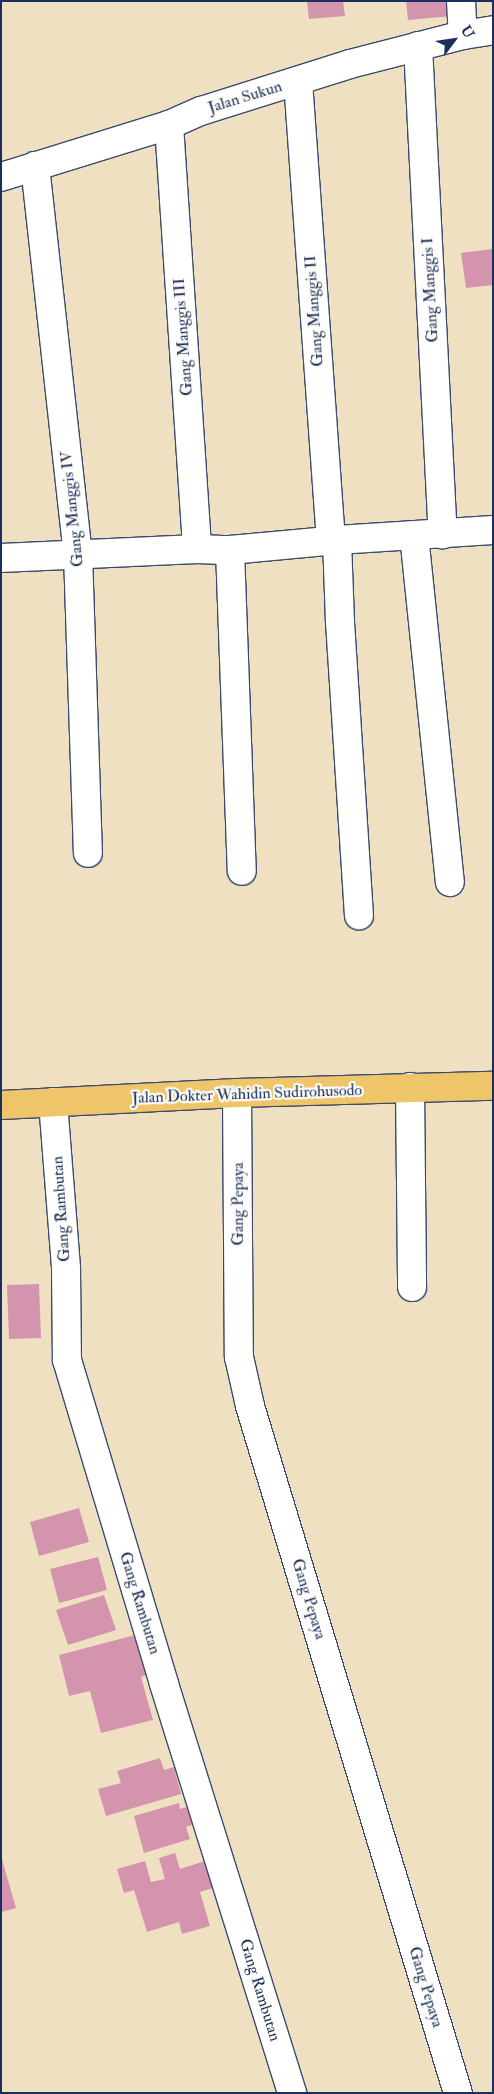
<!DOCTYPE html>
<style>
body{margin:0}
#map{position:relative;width:494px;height:2094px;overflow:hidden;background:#efe0c2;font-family:"IM FELL Double Pica",serif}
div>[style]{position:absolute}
.building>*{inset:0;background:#d494ae}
.roads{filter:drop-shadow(1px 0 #3b4a6d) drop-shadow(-1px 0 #3b4a6d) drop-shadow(0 1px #3b4a6d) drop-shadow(0 -1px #3b4a6d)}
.minor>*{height:28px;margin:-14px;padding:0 14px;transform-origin:14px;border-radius:14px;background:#fff}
.major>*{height:28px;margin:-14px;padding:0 14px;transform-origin:14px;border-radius:14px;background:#eec569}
span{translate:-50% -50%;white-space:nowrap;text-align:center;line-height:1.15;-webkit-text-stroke:4.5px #fdfcf7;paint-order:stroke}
.street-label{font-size:16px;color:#1b2f5e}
.frame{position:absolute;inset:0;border:2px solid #1b2f5e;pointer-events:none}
.north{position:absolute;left:429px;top:15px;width:50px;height:50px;-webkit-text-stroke:4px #fdfcf7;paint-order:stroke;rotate:59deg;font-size:14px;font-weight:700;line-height:20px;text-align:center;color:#1b2f5e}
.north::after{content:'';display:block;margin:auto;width:18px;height:22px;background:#1b2f5e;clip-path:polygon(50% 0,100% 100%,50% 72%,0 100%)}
</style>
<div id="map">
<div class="building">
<i style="clip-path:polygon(307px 1px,343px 1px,345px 16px,309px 19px)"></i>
<i style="clip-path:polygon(406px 1px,451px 1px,452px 16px,408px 20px)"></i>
<i style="clip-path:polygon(493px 249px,493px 285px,466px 288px,461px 253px)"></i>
<i style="clip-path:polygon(39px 1284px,41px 1338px,9px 1339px,7px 1285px)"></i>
<i style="clip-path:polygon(79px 1508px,89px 1542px,39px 1556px,30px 1522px)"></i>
<i style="clip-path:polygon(98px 1557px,107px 1590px,59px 1603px,50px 1569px)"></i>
<i style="clip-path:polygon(104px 1595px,116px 1630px,68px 1645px,56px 1610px)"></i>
<i style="clip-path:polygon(139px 1634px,150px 1674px,141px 1677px,153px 1720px,101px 1733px,90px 1691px,69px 1696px,59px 1655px)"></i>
<i style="clip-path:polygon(160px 1758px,164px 1770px,174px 1767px,181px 1794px,106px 1816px,98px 1789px,121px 1783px,117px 1771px)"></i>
<i style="clip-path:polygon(179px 1803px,180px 1809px,190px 1806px,195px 1824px,186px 1827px,190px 1839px,144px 1853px,134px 1816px)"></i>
<i style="clip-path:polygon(175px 1853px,180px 1869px,205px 1861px,213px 1888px,200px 1892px,210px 1926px,182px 1934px,179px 1922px,147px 1932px,134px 1890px,124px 1893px,117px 1869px,145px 1861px,151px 1882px,165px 1879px,159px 1858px)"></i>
<i style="clip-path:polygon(1px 1856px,16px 1908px,1px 1912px)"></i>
</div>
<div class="roads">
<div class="minor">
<i style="left:461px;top:1px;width:34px;rotate:87deg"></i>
<i style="left:418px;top:46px;width:489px;rotate:87.1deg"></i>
<i style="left:298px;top:81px;width:461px;rotate:85.9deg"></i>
<i style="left:169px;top:125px;width:425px;rotate:86.2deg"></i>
<i style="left:35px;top:166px;width:390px;rotate:83.7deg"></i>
<i style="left:78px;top:554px;width:299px;rotate:88.1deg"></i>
<i style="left:1px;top:177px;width:176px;rotate:-17.2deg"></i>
<i style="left:169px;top:125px;width:35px;rotate:-24deg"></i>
<i style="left:201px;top:111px;width:156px;rotate:-17.5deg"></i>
<i style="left:350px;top:64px;width:117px;rotate:-14.4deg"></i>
<i style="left:463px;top:35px;width:30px;rotate:-9deg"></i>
<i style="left:414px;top:535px;width:349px;rotate:84.1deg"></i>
<i style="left:337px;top:540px;width:82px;rotate:87.9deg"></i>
<i style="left:340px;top:622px;width:294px;rotate:86.3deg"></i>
<i style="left:230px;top:550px;width:321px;rotate:87.9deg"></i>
<i style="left:1px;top:558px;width:196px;rotate:-2.6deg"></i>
<i style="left:197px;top:549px;width:33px;rotate:2deg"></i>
<i style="left:230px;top:550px;width:107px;rotate:-5.3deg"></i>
<i style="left:337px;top:540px;width:156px;rotate:-3.7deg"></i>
<i style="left:410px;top:1087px;width:200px;rotate:89.4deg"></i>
<i style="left:237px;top:1093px;width:264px;rotate:89.6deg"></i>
<i style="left:239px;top:1357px;width:50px;rotate:77.3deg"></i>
<i style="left:250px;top:1406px;width:718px;rotate:73.16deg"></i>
<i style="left:53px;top:1102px;width:168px;rotate:85.5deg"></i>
<i style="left:66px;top:1269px;width:91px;rotate:89.4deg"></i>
<i style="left:67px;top:1360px;width:338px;rotate:73.3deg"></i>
<i style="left:164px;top:1684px;width:429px;rotate:72.6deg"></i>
</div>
<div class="major">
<i style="left:1px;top:1105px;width:236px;rotate:-2.9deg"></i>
<i style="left:237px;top:1093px;width:256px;rotate:-1.6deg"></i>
</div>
</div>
<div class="street-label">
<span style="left:245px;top:97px;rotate:-17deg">Jalan Sukun</span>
<span style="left:430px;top:290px;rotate:-93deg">Gang Manggis I</span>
<span style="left:314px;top:311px;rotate:-94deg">Gang Manggis II</span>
<span style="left:183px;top:337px;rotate:-94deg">Gang Manggis III</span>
<span style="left:72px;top:509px;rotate:-96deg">Gang Manggis IV</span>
<span style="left:247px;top:1094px;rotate:-2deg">Jalan Dokter Wahidin Sudirohusodo</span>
<span style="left:238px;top:1204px;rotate:-90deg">Gang Pepaya</span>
<span style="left:61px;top:1209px;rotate:-94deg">Gang Rambutan</span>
<span style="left:309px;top:1599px;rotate:73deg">Gang Pepaya</span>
<span style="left:140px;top:1603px;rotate:73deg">Gang Rambutan</span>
<span style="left:426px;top:1987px;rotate:73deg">Gang Pepaya</span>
<span style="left:260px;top:1990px;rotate:73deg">Gang Rambutan</span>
</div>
<div class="frame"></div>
<div class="north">U</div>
</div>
